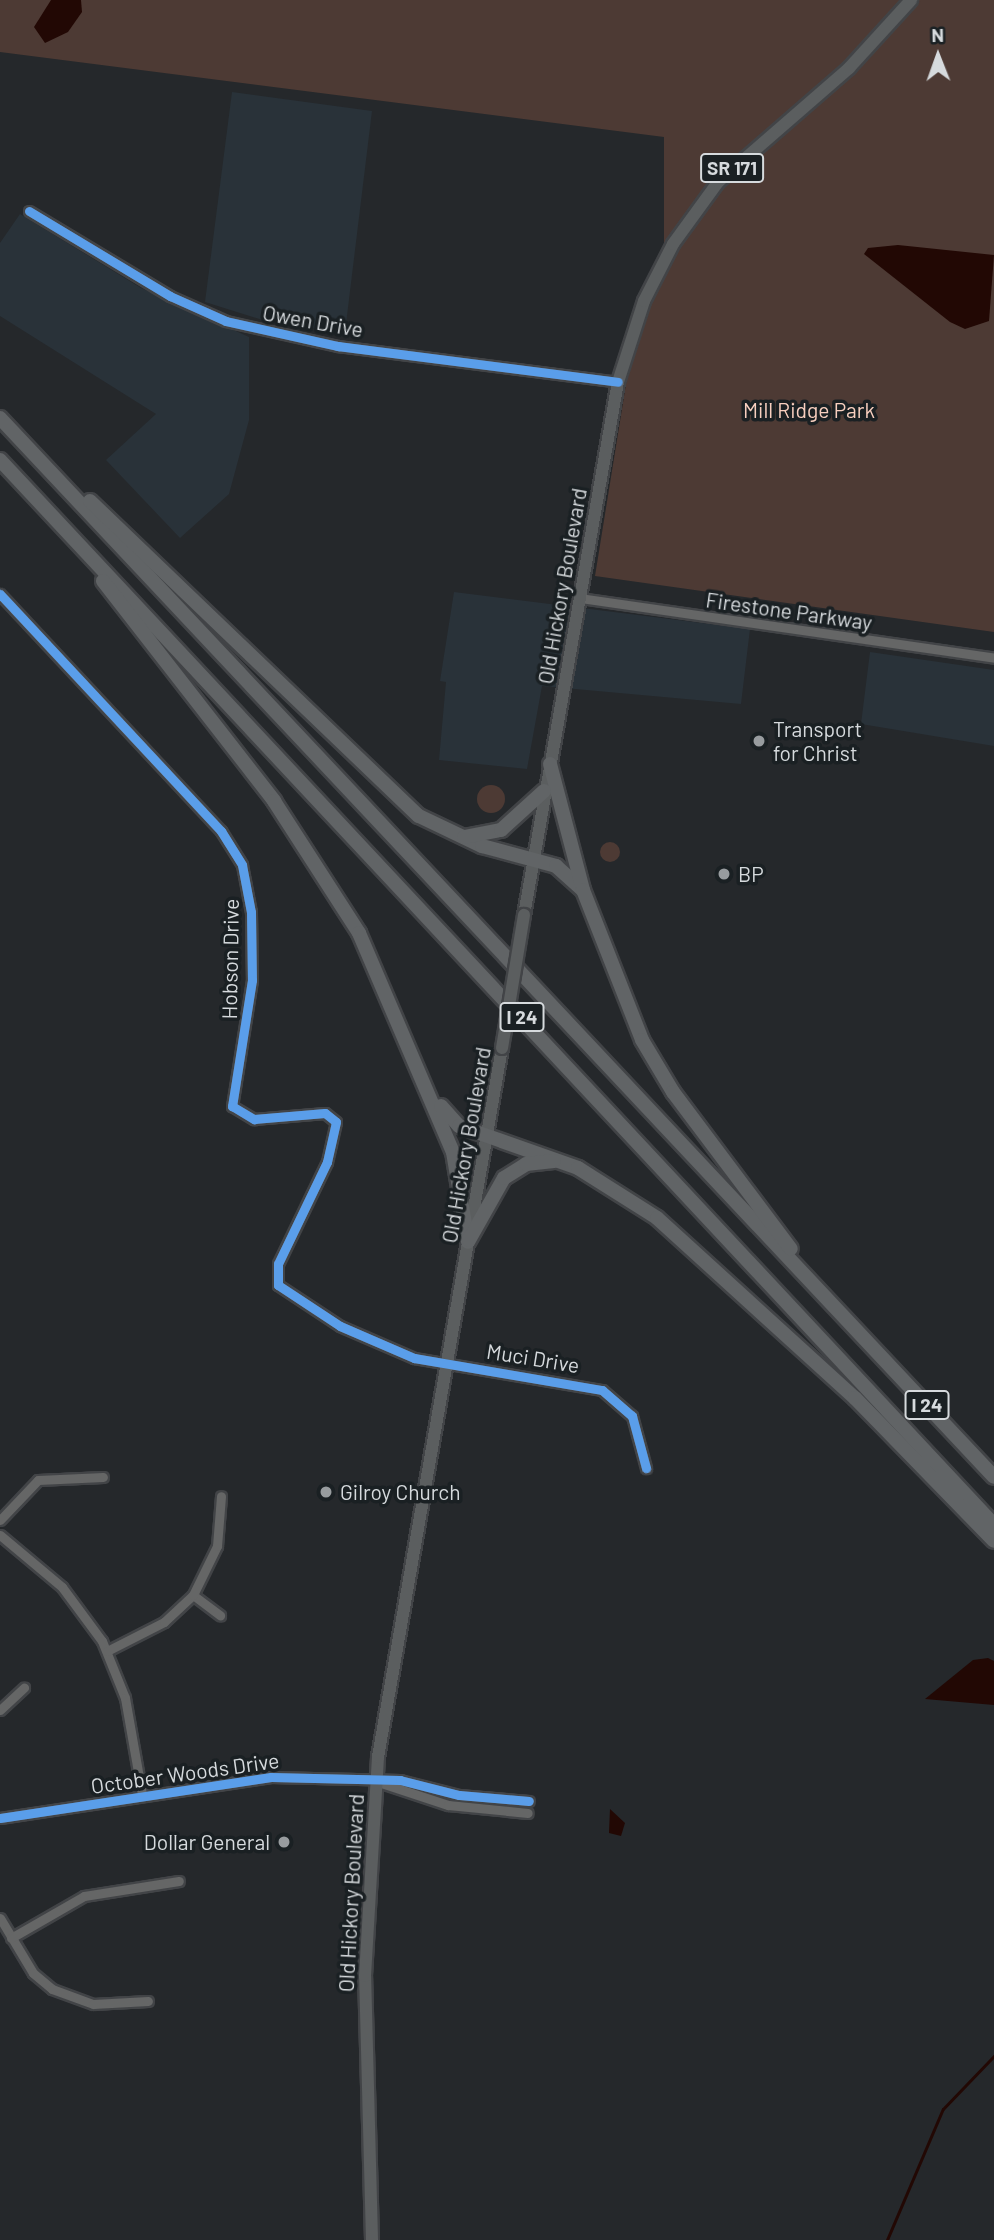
<!DOCTYPE html>
<style>
body{margin:0}
#map{position:relative;width:994px;height:2240px;overflow:hidden;background:#25282b;font-family:Barlow,sans-serif}
div>[style]{position:absolute}
.built>*{inset:0;background:#293239}
.green>*{inset:0;background:#4d3a34}
.round{border-radius:50%}
.water>*{inset:0;background:#220804}
.stream>*{height:2.5px;margin:-1.25px;padding:0 1.25px;transform-origin:1.25px;border-radius:1.25px;background:#220804}
.roads{filter:drop-shadow(2px 0 #424447) drop-shadow(-2px 0 #424447) drop-shadow(0 2px #424447) drop-shadow(0 -2px #424447)}
.minor>*{height:9px;margin:-4.5px;padding:0 4.5px;transform-origin:4.5px;border-radius:4.5px;background:#656666}
.major>*{height:12px;margin:-6px;padding:0 6px;transform-origin:6px;border-radius:6px;background:#5b5e5f}
.highway>*{height:14px;margin:-7px;padding:0 7px;transform-origin:7px;border-radius:7px;background:#616466}
.bridges{filter:drop-shadow(2px 0 #424447) drop-shadow(-2px 0 #424447) drop-shadow(0 2px #424447) drop-shadow(0 -2px #424447)}
.major-bridge>*{height:12px;margin:-6px;padding:0 6px;transform-origin:6px;border-radius:6px;background:#5b5e5f}
.cycleway>*{height:9px;margin:-4.5px;padding:0 4.5px;transform-origin:4.5px;border-radius:4.5px;background:#5a9eea}
.dots>*{width:19px;height:19px;translate:-50% -50%;box-sizing:border-box;border:4px solid #1a2023;border-radius:50%}
span{translate:-50% -50%;white-space:nowrap;text-align:center;line-height:1.15;-webkit-text-stroke:7px #1a2023;paint-order:stroke}
.shield-label span{padding:2px 5px;background:#1a2023;border:2px solid;border-radius:5px;-webkit-text-stroke-width:0}
.shield-label{font-size:19px;color:#d6dadd;font-weight:700}
.street-label{font-size:21px;color:#d6dadd}
.park-label{font-size:21px;color:#f8cfbf}
.poi-label{font-size:21px;color:#d6dadd}
.left{translate:0 -50%;text-align:left}
.right{translate:-100% -50%;text-align:right}
.north{position:absolute;left:903px;top:21px;width:70px;height:70px;-webkit-text-stroke:5px #1a2023;paint-order:stroke;rotate:359deg;font-size:19px;font-weight:700;line-height:28px;text-align:center;color:#d6dadd}
.north::after{content:'';display:block;margin:auto;width:24px;height:32px;background:#d6dadd;clip-path:polygon(50% 0,100% 100%,50% 72%,0 100%)}
</style>
<div id="map">
<div class="built">
<i style="clip-path:polygon(232px 92px,372px 111px,345px 332px,269px 322px,205px 302px)"></i>
<i style="clip-path:polygon(20px 214px,141px 288px,249px 337px,249px 420px,229px 494px,180px 538px,106px 460px,156px 414px,0 316px,0 243px)"></i>
<i style="clip-path:polygon(454px 592px,750px 629px,741px 704px,542px 686px,527px 769px,439px 760px,446px 682px,440px 681px)"></i>
<i style="clip-path:polygon(870px 652px,994px 670px,994px 746px,861px 724px)"></i>
</div>
<div class="green">
<i style="clip-path:polygon(0 0,994px 0,994px 632px,595px 576px,632px 347px,664px 270px,664px 137px,0 52px)"></i>
<i class="round" style="left:477px;top:785px;width:28px;height:28px"></i>
<i class="round" style="left:600px;top:842px;width:20px;height:20px"></i>
</div>
<div class="water">
<i style="clip-path:polygon(51px 0,81px 0,82px 12px,68px 32px,45px 43px,34px 27px)"></i>
<i style="clip-path:polygon(898px 245px,994px 255px,989px 321px,965px 329px,950px 322px,864px 254px,868px 248px)"></i>
<i style="clip-path:polygon(988px 1658px,994px 1661px,994px 1705px,925px 1699px,973px 1660px)"></i>
<i style="clip-path:polygon(610px 1809px,625px 1823px,621px 1836px,609px 1833px)"></i>
</div>
<div class="stream">
<i style="left:887px;top:2240px;width:142px;rotate:-66.9deg"></i>
<i style="left:943px;top:2109px;width:74px;rotate:-46.1deg"></i>
</div>
<div class="roads">
<div class="minor">
<i style="left:29px;top:211px;width:165px;rotate:31.1deg"></i>
<i style="left:170px;top:296px;width:61px;rotate:24.1deg"></i>
<i style="left:226px;top:321px;width:115px;rotate:12.6deg"></i>
<i style="left:338px;top:346px;width:282px;rotate:7.3deg"></i>
<i style="left:0;top:594px;width:324px;rotate:47deg"></i>
<i style="left:221px;top:831px;width:40px;rotate:58deg"></i>
<i style="left:242px;top:865px;width:48px;rotate:79.2deg"></i>
<i style="left:251px;top:912px;width:68px;rotate:89.2deg"></i>
<i style="left:252px;top:980px;width:128px;rotate:99deg"></i>
<i style="left:232px;top:1106px;width:26px;rotate:31deg"></i>
<i style="left:254px;top:1119px;width:71px;rotate:-4.8deg"></i>
<i style="left:325px;top:1113px;width:14px;rotate:39deg"></i>
<i style="left:336px;top:1122px;width:41px;rotate:102.7deg"></i>
<i style="left:327px;top:1162px;width:113px;rotate:115.7deg"></i>
<i style="left:278px;top:1264px;width:21px;rotate:90deg"></i>
<i style="left:278px;top:1285px;width:74px;rotate:33.5deg"></i>
<i style="left:340px;top:1326px;width:81px;rotate:23.4deg"></i>
<i style="left:414px;top:1358px;width:191px;rotate:9.7deg"></i>
<i style="left:602px;top:1390px;width:40px;rotate:41deg"></i>
<i style="left:632px;top:1416px;width:54px;rotate:74.9deg"></i>
<i style="left:580px;top:598px;width:418px;rotate:8.2deg"></i>
<i style="left:0;top:1520px;width:55px;rotate:-46.5deg"></i>
<i style="left:38px;top:1480px;width:65px;rotate:-2.6deg"></i>
<i style="left:0;top:1535px;width:81px;rotate:40deg"></i>
<i style="left:62px;top:1587px;width:67px;rotate:53.5deg"></i>
<i style="left:102px;top:1641px;width:61px;rotate:68deg"></i>
<i style="left:125px;top:1698px;width:97px;rotate:80deg"></i>
<i style="left:193px;top:1595px;width:34px;rotate:37deg"></i>
<i style="left:107px;top:1651px;width:64px;rotate:-27deg"></i>
<i style="left:164px;top:1622px;width:40px;rotate:-43deg"></i>
<i style="left:193px;top:1595px;width:55px;rotate:-63.9deg"></i>
<i style="left:217px;top:1546px;width:50px;rotate:-85.4deg"></i>
<i style="left:0;top:1710px;width:33px;rotate:-43deg"></i>
<i style="left:378px;top:1782px;width:74px;rotate:18.2deg"></i>
<i style="left:448px;top:1805px;width:80px;rotate:5.7deg"></i>
<i style="left:0;top:1818px;width:274px;rotate:-8.6deg"></i>
<i style="left:271px;top:1777px;width:129px;rotate:1.3deg"></i>
<i style="left:400px;top:1780px;width:61px;rotate:14.3deg"></i>
<i style="left:459px;top:1795px;width:70px;rotate:4.9deg"></i>
<i style="left:0;top:1918px;width:64px;rotate:59deg"></i>
<i style="left:33px;top:1973px;width:25px;rotate:40deg"></i>
<i style="left:52px;top:1989px;width:44px;rotate:20.1deg"></i>
<i style="left:93px;top:2004px;width:55px;rotate:-3.1deg"></i>
<i style="left:11px;top:1938px;width:84px;rotate:-29.9deg"></i>
<i style="left:84px;top:1896px;width:96px;rotate:-9deg"></i>
</div>
<div class="major">
<i style="left:524px;top:915px;width:541px;rotate:-80deg"></i>
<i style="left:618px;top:382px;width:85px;rotate:-72.2deg"></i>
<i style="left:644px;top:301px;width:64px;rotate:-63deg"></i>
<i style="left:673px;top:244px;width:77px;rotate:-54deg"></i>
<i style="left:718px;top:182px;width:174px;rotate:-41deg"></i>
<i style="left:849px;top:68px;width:92px;rotate:-47.6deg"></i>
<i style="left:372px;top:2240px;width:264px;rotate:-91.5deg"></i>
<i style="left:365px;top:1976px;width:219px;rotate:-86.6deg"></i>
<i style="left:378px;top:1757px;width:720px;rotate:-80.08deg"></i>
</div>
<div class="highway">
<i style="left:0;top:418px;width:1452px;rotate:46.81deg"></i>
<i style="left:0;top:460px;width:1457px;rotate:46.97deg"></i>
<i style="left:90px;top:501px;width:455px;rotate:43.8deg"></i>
<i style="left:419px;top:816px;width:70px;rotate:25.5deg"></i>
<i style="left:482px;top:846px;width:77px;rotate:15.1deg"></i>
<i style="left:556px;top:866px;width:36px;rotate:42deg"></i>
<i style="left:103px;top:581px;width:279px;rotate:52.1deg"></i>
<i style="left:274px;top:801px;width:157px;rotate:57.2deg"></i>
<i style="left:359px;top:933px;width:238px;rotate:66.8deg"></i>
<i style="left:453px;top:1152px;width:91px;rotate:80.5deg"></i>
<i style="left:550px;top:764px;width:130px;rotate:75.3deg"></i>
<i style="left:583px;top:890px;width:161px;rotate:68.5deg"></i>
<i style="left:642px;top:1040px;width:61px;rotate:59.2deg"></i>
<i style="left:673px;top:1092px;width:196px;rotate:53.1deg"></i>
<i style="left:464px;top:837px;width:38px;rotate:-11deg"></i>
<i style="left:501px;top:830px;width:58px;rotate:-42.2deg"></i>
<i style="left:441px;top:1106px;width:27px;rotate:48deg"></i>
<i style="left:459px;top:1126px;width:126px;rotate:19.4deg"></i>
<i style="left:578px;top:1168px;width:93px;rotate:32.3deg"></i>
<i style="left:657px;top:1218px;width:268px;rotate:42.3deg"></i>
<i style="left:855px;top:1398px;width:199px;rotate:45.8deg"></i>
<i style="left:469px;top:1240px;width:71px;rotate:-60.6deg"></i>
<i style="left:504px;top:1178px;width:26px;rotate:-32deg"></i>
<i style="left:526px;top:1164px;width:28px;rotate:-6deg"></i>
</div>
</div>
<div class="bridges">
<div class="major-bridge">
<i style="left:502px;top:1048px;width:135px;rotate:-80.6deg"></i>
</div>
</div>
<div class="cycleway">
<i style="left:29px;top:211px;width:165px;rotate:31.1deg"></i>
<i style="left:170px;top:296px;width:61px;rotate:24.1deg"></i>
<i style="left:226px;top:321px;width:115px;rotate:12.6deg"></i>
<i style="left:338px;top:346px;width:282px;rotate:7.3deg"></i>
<i style="left:0;top:594px;width:324px;rotate:47deg"></i>
<i style="left:221px;top:831px;width:40px;rotate:58deg"></i>
<i style="left:242px;top:865px;width:48px;rotate:79.2deg"></i>
<i style="left:251px;top:912px;width:68px;rotate:89.2deg"></i>
<i style="left:252px;top:980px;width:128px;rotate:99deg"></i>
<i style="left:232px;top:1106px;width:26px;rotate:31deg"></i>
<i style="left:254px;top:1119px;width:71px;rotate:-4.8deg"></i>
<i style="left:325px;top:1113px;width:14px;rotate:39deg"></i>
<i style="left:336px;top:1122px;width:41px;rotate:102.7deg"></i>
<i style="left:327px;top:1162px;width:113px;rotate:115.7deg"></i>
<i style="left:278px;top:1264px;width:21px;rotate:90deg"></i>
<i style="left:278px;top:1285px;width:74px;rotate:33.5deg"></i>
<i style="left:340px;top:1326px;width:81px;rotate:23.4deg"></i>
<i style="left:414px;top:1358px;width:191px;rotate:9.7deg"></i>
<i style="left:602px;top:1390px;width:40px;rotate:41deg"></i>
<i style="left:632px;top:1416px;width:54px;rotate:74.9deg"></i>
<i style="left:0;top:1818px;width:274px;rotate:-8.6deg"></i>
<i style="left:271px;top:1777px;width:129px;rotate:1.3deg"></i>
<i style="left:400px;top:1780px;width:61px;rotate:14.3deg"></i>
<i style="left:459px;top:1795px;width:70px;rotate:4.9deg"></i>
</div>
<div class="dots">
<i style="left:759px;top:741px;background:#989c9f"></i>
<i style="left:724px;top:874px;background:#989c9f"></i>
<i style="left:326px;top:1492px;background:#989c9f"></i>
<i style="left:284px;top:1842px;background:#989c9f"></i>
</div>
<div class="shield-label">
<span style="left:732px;top:168px">SR 171</span>
<span style="left:522px;top:1017px">I 24</span>
<span style="left:927px;top:1405px">I 24</span>
</div>
<div class="street-label">
<span style="left:313px;top:321px;rotate:10deg">Owen Drive</span>
<span style="left:562px;top:586px;rotate:-80deg">Old Hickory Boulevard</span>
<span style="left:789px;top:611px;rotate:8deg">Firestone Parkway</span>
<span style="left:230px;top:959px;rotate:-89deg">Hobson Drive</span>
<span style="left:466px;top:1145px;rotate:-80deg">Old Hickory Boulevard</span>
<span style="left:533px;top:1358px;rotate:9deg">Muci Drive</span>
<span style="left:185px;top:1773px;rotate:-8deg">October Woods Drive</span>
<span style="left:351px;top:1893px;rotate:-87deg">Old Hickory Boulevard</span>
</div>
<div class="park-label">
<span style="left:809px;top:410px">Mill Ridge Park</span>
</div>
<div class="poi-label">
<span class="left" style="left:773px;top:741px">Transport<br>for Christ</span>
<span class="left" style="left:738px;top:874px">BP</span>
<span class="left" style="left:340px;top:1492px">Gilroy Church</span>
<span class="right" style="left:270px;top:1842px">Dollar General</span>
</div>
<div class="north">N</div>
</div>
